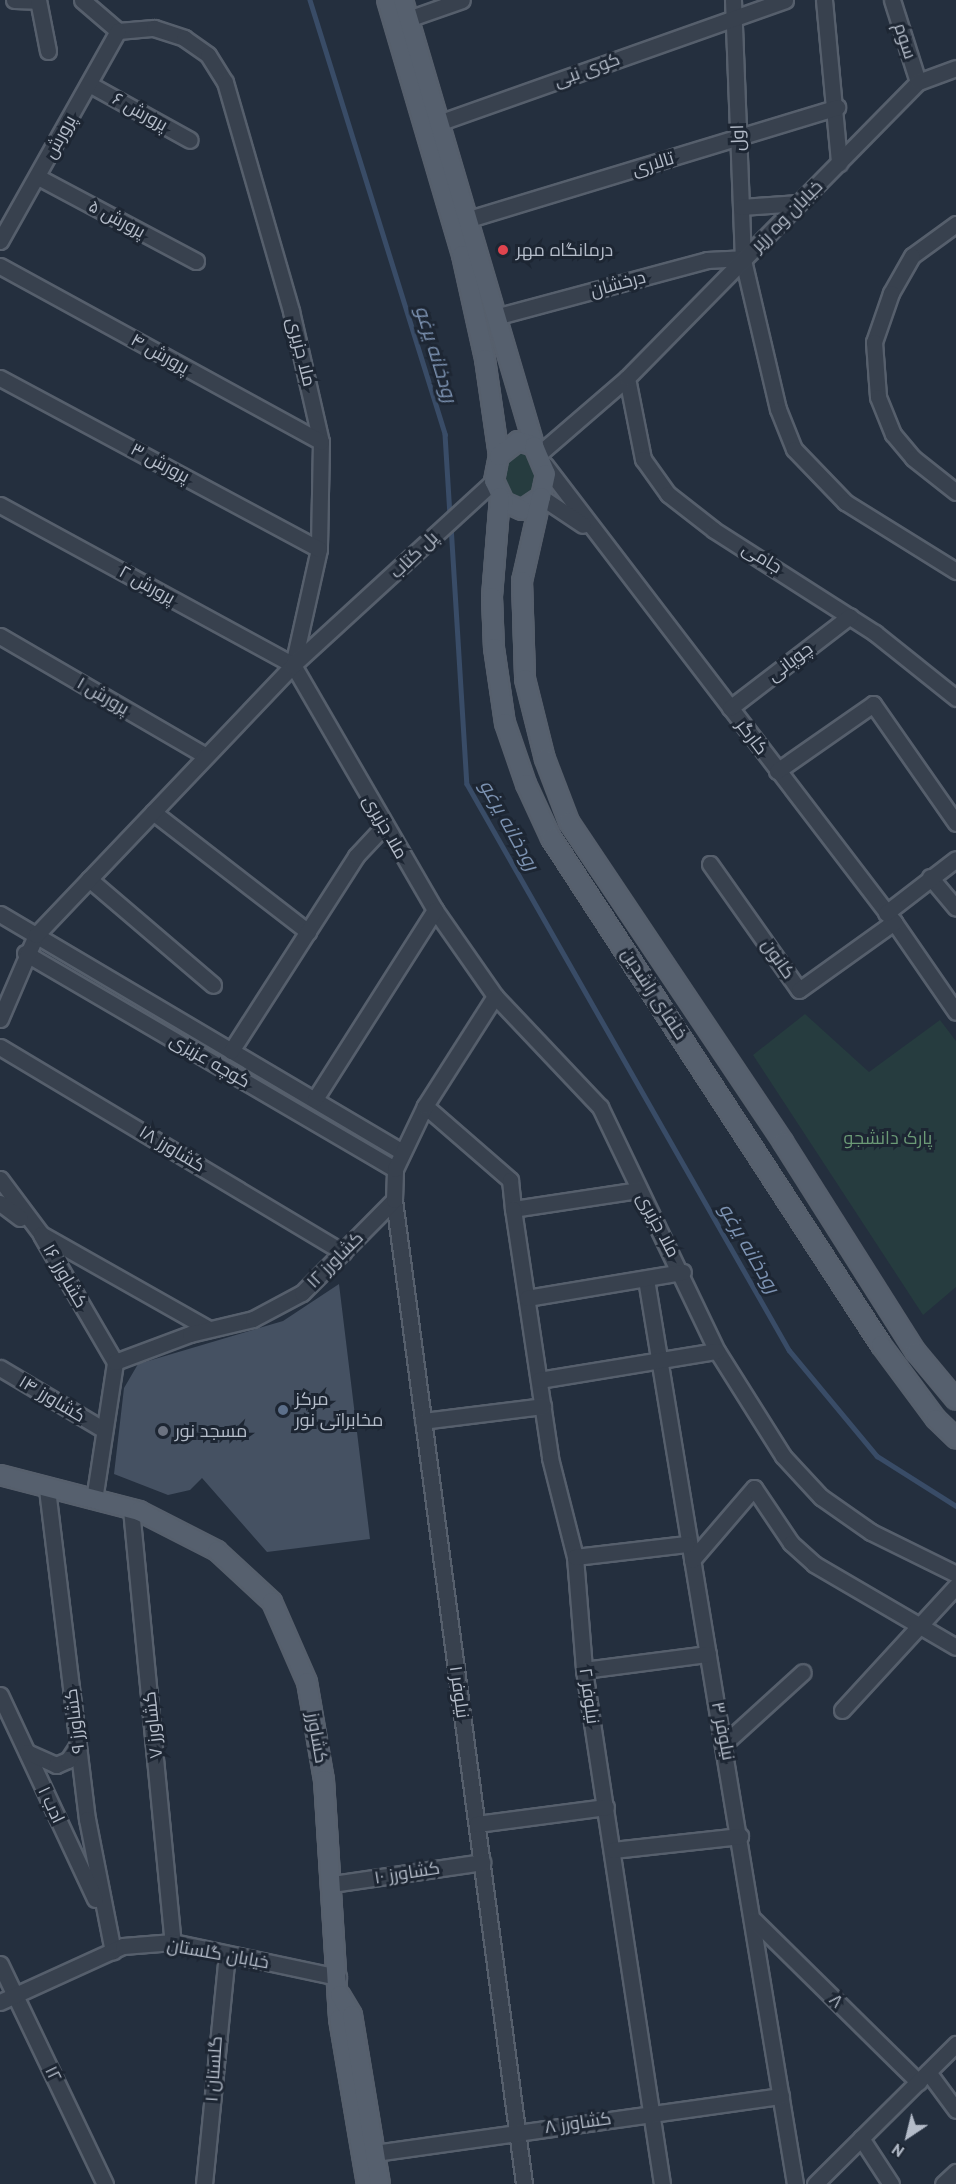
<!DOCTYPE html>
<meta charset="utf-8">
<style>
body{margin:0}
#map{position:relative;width:956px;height:2184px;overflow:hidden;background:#242f3e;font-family:"PT Sans",Cairo,sans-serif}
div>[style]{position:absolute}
.green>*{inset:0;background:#263c3f}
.stream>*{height:4.5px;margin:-2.25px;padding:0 2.25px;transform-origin:2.25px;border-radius:2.25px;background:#394c67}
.building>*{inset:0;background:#455162}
.roads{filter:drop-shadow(2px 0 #565f6c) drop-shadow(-2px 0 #565f6c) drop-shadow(0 2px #565f6c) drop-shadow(0 -2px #565f6c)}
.minor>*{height:15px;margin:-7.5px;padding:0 7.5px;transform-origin:7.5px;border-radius:7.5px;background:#38414e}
.major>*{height:18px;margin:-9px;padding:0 9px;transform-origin:9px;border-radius:9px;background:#56606e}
.dots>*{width:16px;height:16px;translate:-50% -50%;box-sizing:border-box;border:3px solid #1d2633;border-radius:50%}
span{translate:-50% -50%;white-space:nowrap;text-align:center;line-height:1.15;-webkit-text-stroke:6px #1d2633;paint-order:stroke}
.street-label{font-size:18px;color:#b4bcc9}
.poi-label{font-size:18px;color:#b4bcc9}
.left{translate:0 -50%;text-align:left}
.park-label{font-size:18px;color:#6b9a76}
.water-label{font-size:20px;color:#7c92b1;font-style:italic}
.north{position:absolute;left:878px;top:2106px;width:60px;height:60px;-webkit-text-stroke:4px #1d2633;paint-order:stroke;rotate:215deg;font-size:16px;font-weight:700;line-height:24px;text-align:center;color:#b4bcc9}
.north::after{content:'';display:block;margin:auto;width:21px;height:27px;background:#b4bcc9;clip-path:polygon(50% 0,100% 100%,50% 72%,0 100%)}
</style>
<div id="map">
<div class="green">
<i style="clip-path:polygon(515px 449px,527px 450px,539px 476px,536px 490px,526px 499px,511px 495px,504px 485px,502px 472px)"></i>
<i style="clip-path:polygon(805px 1014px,869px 1072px,940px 1020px,956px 1041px,956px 1287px,923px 1315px,753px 1055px)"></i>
</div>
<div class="stream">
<i style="left:310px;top:0;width:455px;rotate:72.7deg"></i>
<i style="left:445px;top:434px;width:82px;rotate:86.5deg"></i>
<i style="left:451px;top:525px;width:259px;rotate:86.5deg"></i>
<i style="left:467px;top:784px;width:651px;rotate:60.36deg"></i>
<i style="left:789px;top:1350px;width:138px;rotate:50.3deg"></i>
<i style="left:877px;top:1456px;width:93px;rotate:32.3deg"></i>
</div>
<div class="building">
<i style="clip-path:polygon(339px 1284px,370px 1539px,267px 1552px,202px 1478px,190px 1490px,168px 1495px,114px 1474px,124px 1388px,138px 1364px,283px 1321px)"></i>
</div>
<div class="roads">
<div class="minor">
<i style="left:14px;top:0;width:24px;rotate:2deg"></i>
<i style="left:38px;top:0;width:52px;rotate:78.9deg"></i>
<i style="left:82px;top:0;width:48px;rotate:40.7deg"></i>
<i style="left:118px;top:31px;width:36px;rotate:-5deg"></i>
<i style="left:154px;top:28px;width:32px;rotate:18deg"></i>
<i style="left:184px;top:38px;width:29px;rotate:35deg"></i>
<i style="left:208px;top:55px;width:32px;rotate:58deg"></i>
<i style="left:225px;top:82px;width:238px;rotate:73.9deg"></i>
<i style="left:291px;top:311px;width:134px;rotate:77.1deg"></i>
<i style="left:321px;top:442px;width:107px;rotate:91.1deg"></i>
<i style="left:319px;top:549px;width:119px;rotate:102.6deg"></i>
<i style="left:293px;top:665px;width:283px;rotate:59.9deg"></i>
<i style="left:435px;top:910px;width:105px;rotate:55.1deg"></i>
<i style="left:495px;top:996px;width:153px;rotate:46.6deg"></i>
<i style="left:600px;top:1107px;width:271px;rotate:64.4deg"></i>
<i style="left:717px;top:1351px;width:124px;rotate:57.8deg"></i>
<i style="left:783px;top:1456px;width:56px;rotate:47.2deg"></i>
<i style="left:821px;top:1497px;width:61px;rotate:35deg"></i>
<i style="left:871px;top:1532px;width:95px;rotate:26.3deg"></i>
<i style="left:733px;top:0;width:260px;rotate:87.8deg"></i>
<i style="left:743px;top:260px;width:153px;rotate:76.8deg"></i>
<i style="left:778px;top:409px;width:43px;rotate:68.2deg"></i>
<i style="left:794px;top:449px;width:74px;rotate:46.1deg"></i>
<i style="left:845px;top:502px;width:131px;rotate:31.9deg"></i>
<i style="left:824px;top:0;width:164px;rotate:84.7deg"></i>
<i style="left:892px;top:0;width:86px;rotate:72.4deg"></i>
<i style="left:408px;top:19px;width:57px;rotate:-19.4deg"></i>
<i style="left:89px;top:84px;width:115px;rotate:29deg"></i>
<i style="left:441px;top:122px;width:365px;rotate:-19.5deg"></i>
<i style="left:38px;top:177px;width:179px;rotate:28deg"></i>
<i style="left:741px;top:207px;width:58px;rotate:-3.9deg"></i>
<i style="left:469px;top:219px;width:385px;rotate:-16.9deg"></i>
<i style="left:956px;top:224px;width:54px;rotate:144deg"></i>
<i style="left:912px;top:256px;width:43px;rotate:119.6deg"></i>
<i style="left:891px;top:293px;width:52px;rotate:109.1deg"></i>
<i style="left:874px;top:342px;width:55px;rotate:85.8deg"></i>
<i style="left:878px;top:397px;width:40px;rotate:68deg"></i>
<i style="left:893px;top:434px;width:31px;rotate:50deg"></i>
<i style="left:913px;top:458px;width:55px;rotate:38.3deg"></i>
<i style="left:0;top:241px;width:241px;rotate:-60.7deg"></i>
<i style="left:0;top:266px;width:366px;rotate:28.7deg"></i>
<i style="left:495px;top:317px;width:220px;rotate:-15deg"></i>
<i style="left:707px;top:260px;width:36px;rotate:-3deg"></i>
<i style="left:0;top:378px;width:362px;rotate:28.2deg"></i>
<i style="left:627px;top:378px;width:83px;rotate:78.8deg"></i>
<i style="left:643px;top:459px;width:43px;rotate:54.5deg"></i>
<i style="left:668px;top:494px;width:58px;rotate:38deg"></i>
<i style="left:714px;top:530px;width:191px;rotate:32.6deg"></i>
<i style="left:875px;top:633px;width:104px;rotate:38.7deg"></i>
<i style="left:540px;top:453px;width:115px;rotate:-40.8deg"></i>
<i style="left:627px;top:378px;width:415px;rotate:-45.5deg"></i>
<i style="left:918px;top:82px;width:40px;rotate:-20.2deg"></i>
<i style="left:545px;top:465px;width:575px;rotate:52.63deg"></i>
<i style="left:894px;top:922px;width:109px;rotate:55.4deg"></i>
<i style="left:541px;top:497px;width:50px;rotate:33.7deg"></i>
<i style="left:0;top:505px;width:334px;rotate:28.6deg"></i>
<i style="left:0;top:636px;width:238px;rotate:30.2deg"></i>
<i style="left:730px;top:708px;width:151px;rotate:-37.5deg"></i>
<i style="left:777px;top:771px;width:117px;rotate:-34.9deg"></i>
<i style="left:873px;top:704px;width:145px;rotate:55.1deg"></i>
<i style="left:153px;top:812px;width:196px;rotate:37.7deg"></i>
<i style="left:710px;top:864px;width:154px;rotate:54.8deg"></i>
<i style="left:799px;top:990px;width:117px;rotate:-35.6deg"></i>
<i style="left:930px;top:877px;width:40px;rotate:50deg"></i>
<i style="left:89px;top:879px;width:163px;rotate:40.5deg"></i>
<i style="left:886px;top:913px;width:88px;rotate:-37.6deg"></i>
<i style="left:0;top:914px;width:467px;rotate:30.6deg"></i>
<i style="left:25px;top:953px;width:428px;rotate:30.3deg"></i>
<i style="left:0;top:1019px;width:91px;rotate:-66.8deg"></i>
<i style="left:36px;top:935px;width:373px;rotate:-46.4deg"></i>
<i style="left:293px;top:665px;width:273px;rotate:-42.5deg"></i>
<i style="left:0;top:1047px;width:400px;rotate:30.9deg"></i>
<i style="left:231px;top:1051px;width:232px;rotate:-57.3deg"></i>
<i style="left:356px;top:856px;width:41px;rotate:-47deg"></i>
<i style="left:315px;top:1099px;width:224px;rotate:-57.6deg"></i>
<i style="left:425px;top:1106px;width:113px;rotate:41deg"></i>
<i style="left:510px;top:1180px;width:29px;rotate:84deg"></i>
<i style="left:513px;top:1209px;width:127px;rotate:-8.6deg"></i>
<i style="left:0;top:1179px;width:69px;rotate:53.3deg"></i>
<i style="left:41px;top:1234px;width:193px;rotate:29.5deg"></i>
<i style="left:394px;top:1200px;width:993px;rotate:82.47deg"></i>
<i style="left:0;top:1203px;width:25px;rotate:37deg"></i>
<i style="left:513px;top:1209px;width:252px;rotate:81.5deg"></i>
<i style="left:550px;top:1458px;width:102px;rotate:75.8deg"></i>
<i style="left:575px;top:1557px;width:113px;rotate:85.4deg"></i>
<i style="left:584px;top:1670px;width:520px;rotate:81.37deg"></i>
<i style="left:41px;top:1235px;width:147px;rotate:59.8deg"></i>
<i style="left:646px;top:1279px;width:917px;rotate:80.65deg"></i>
<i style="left:527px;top:1298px;width:158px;rotate:-9.5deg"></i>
<i style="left:0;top:1368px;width:121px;rotate:30.8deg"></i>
<i style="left:539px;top:1380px;width:180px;rotate:-9.3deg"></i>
<i style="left:423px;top:1421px;width:121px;rotate:-7.1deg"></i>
<i style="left:47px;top:1489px;width:332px;rotate:83.1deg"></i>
<i style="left:87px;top:1819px;width:135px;rotate:78.9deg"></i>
<i style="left:94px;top:1500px;width:140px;rotate:-81.3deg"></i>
<i style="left:115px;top:1362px;width:80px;rotate:-20.5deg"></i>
<i style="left:190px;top:1334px;width:65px;rotate:-13.4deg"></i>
<i style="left:253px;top:1319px;width:55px;rotate:-28deg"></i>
<i style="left:302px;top:1293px;width:131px;rotate:-45.3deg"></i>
<i style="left:394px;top:1200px;width:31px;rotate:-88deg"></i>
<i style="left:395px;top:1169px;width:70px;rotate:-64.5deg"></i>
<i style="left:425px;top:1106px;width:130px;rotate:-57.5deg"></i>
<i style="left:131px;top:1509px;width:435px;rotate:84.5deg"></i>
<i style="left:575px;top:1557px;width:112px;rotate:-6.7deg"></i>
<i style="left:692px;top:1560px;width:95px;rotate:-49.3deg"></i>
<i style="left:754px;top:1488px;width:66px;rotate:56.1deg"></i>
<i style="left:791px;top:1543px;width:31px;rotate:42deg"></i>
<i style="left:814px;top:1564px;width:164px;rotate:30.3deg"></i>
<i style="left:584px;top:1670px;width:125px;rotate:-7.4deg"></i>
<i style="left:0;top:1695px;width:225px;rotate:65deg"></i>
<i style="left:842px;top:1710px;width:168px;rotate:-47.4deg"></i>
<i style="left:725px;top:1743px;width:105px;rotate:-42.3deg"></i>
<i style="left:27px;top:1752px;width:32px;rotate:24deg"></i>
<i style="left:56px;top:1765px;width:13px;rotate:-23deg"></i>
<i style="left:68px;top:1760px;width:17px;rotate:-57deg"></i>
<i style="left:477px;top:1824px;width:130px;rotate:-7.5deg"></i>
<i style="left:613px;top:1850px;width:128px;rotate:-6.3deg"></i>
<i style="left:332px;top:1884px;width:152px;rotate:-8.3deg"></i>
<i style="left:754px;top:1920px;width:231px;rotate:44.6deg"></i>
<i style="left:0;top:1964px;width:244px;rotate:64.5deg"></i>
<i style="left:0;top:2002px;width:135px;rotate:-24.5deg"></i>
<i style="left:123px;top:1946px;width:50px;rotate:-4.6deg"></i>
<i style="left:173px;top:1942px;width:169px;rotate:12deg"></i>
<i style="left:928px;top:2072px;width:47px;rotate:53.6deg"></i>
<i style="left:861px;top:2138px;width:55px;rotate:56.9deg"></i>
<i style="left:375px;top:2153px;width:410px;rotate:-8deg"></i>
<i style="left:204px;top:2184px;width:231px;rotate:-84.3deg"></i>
<i style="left:815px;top:2184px;width:199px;rotate:-44.8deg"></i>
<i style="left:943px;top:2184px;width:18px;rotate:-43deg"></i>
</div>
<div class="major">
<i style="left:387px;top:0;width:266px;rotate:73.6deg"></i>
<i style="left:462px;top:255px;width:107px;rotate:77.5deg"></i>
<i style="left:485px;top:359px;width:98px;rotate:81.8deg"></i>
<i style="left:403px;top:0;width:465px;rotate:73.6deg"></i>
<i style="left:518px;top:441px;width:17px;rotate:17deg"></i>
<i style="left:534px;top:446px;width:30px;rotate:67deg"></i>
<i style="left:546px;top:474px;width:24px;rotate:102deg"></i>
<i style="left:541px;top:497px;width:23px;rotate:146deg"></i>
<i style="left:522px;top:510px;width:20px;rotate:-156deg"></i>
<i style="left:504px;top:502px;width:23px;rotate:-115deg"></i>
<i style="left:494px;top:481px;width:25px;rotate:-79deg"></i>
<i style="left:499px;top:456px;width:24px;rotate:-38deg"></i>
<i style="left:500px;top:497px;width:100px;rotate:94.6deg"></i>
<i style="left:492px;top:597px;width:51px;rotate:87.8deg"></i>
<i style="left:494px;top:648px;width:76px;rotate:81.7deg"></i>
<i style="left:505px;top:723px;width:65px;rotate:71deg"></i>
<i style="left:526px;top:784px;width:60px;rotate:65.2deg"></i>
<i style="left:551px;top:838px;width:605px;rotate:56.94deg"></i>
<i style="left:881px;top:1345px;width:92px;rotate:53.4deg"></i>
<i style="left:936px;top:1419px;width:28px;rotate:44deg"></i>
<i style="left:541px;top:497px;width:86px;rotate:102.7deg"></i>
<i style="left:522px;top:581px;width:98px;rotate:88.2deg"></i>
<i style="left:525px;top:679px;width:82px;rotate:76deg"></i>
<i style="left:545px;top:759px;width:67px;rotate:69.1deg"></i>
<i style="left:569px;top:822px;width:385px;rotate:56.2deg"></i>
<i style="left:783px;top:1142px;width:249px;rotate:57.7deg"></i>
<i style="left:916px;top:1352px;width:62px;rotate:50.2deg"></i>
<i style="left:0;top:1475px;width:144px;rotate:14.5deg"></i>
<i style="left:139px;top:1511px;width:88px;rotate:27.1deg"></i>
<i style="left:217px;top:1551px;width:75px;rotate:42.8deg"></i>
<i style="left:272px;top:1602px;width:87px;rotate:66.4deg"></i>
<i style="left:307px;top:1682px;width:99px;rotate:80.2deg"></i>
<i style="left:324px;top:1780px;width:239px;rotate:86.4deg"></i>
<i style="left:339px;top:2019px;width:167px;rotate:80.4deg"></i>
<i style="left:340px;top:1995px;width:23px;rotate:59deg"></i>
<i style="left:352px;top:2015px;width:171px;rotate:80.6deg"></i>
</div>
</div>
<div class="dots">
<i style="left:503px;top:250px;background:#e0444e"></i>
<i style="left:283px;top:1410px;background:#5c6f8a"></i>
<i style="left:163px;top:1431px;background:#6b7280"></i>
</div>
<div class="street-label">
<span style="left:905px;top:41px;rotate:72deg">سوم</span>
<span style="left:587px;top:70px;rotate:-20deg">کوی نبی</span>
<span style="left:140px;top:112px;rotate:29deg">پرورش ۶</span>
<span style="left:60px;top:137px;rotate:-61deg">پرورش</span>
<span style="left:738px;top:138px;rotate:-92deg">اول</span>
<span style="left:653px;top:164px;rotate:-17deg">تالاری</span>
<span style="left:787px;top:216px;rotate:-45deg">خیابان وه رزیر</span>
<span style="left:117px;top:219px;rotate:28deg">پرورش ۵</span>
<span style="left:618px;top:284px;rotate:-15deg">درخشان</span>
<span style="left:301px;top:352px;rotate:76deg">ملا جزیری</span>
<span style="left:160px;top:354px;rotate:29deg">پرورش ۴</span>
<span style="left:160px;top:463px;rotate:28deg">پرورش ۳</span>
<span style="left:414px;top:555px;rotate:-44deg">پل کتاب</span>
<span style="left:762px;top:558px;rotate:31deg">جامی</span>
<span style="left:147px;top:585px;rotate:29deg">پرورش ۲</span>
<span style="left:790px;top:662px;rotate:-37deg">چوپانی</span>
<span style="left:103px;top:696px;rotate:30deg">پرورش ۱</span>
<span style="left:752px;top:737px;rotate:53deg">کارگر</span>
<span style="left:385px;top:827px;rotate:60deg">ملا جزیری</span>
<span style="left:778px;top:959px;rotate:55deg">کانون</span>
<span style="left:654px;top:994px;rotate:57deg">خلفای راشدین</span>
<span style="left:210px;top:1061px;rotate:30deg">کوچه عزیزی</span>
<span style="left:172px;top:1149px;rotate:31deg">کشاورز ۱۸</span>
<span style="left:658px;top:1225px;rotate:62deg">ملا جزیری</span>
<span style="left:335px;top:1260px;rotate:-45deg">کشاورز ۱۲</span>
<span style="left:65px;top:1276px;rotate:60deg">کشاورز ۱۶</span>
<span style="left:52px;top:1399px;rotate:31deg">کشاورز ۱۴</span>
<span style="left:459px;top:1692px;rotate:82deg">نیلوفر ۱</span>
<span style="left:589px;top:1696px;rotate:82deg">نیلوفر ۲</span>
<span style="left:75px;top:1721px;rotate:-97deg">کشاورز ۹</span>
<span style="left:153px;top:1725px;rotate:-96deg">کشاورز ۷</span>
<span style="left:723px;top:1731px;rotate:79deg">نیلوفر ۳</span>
<span style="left:317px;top:1738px;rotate:80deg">کشاورز</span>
<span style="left:51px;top:1805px;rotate:65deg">ادب ۱</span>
<span style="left:407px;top:1873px;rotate:-9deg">کشاورز ۱۰</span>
<span style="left:218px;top:1954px;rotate:10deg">خیابان گلستان</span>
<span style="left:836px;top:2001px;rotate:45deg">۸</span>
<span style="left:214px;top:2069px;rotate:-86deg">گلستان ۱</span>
<span style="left:53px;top:2074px;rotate:64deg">۱۲</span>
<span style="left:578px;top:2123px;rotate:-8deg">کشاورز ۸</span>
</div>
<div class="poi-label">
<span class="left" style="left:516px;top:250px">درمانگاه مهر</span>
<span class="left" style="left:295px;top:1410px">مرکز<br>مخابراتی نور</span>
<span class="left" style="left:175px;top:1431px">مسجد نور</span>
</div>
<div class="park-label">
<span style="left:888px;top:1138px">پارک دانشجو</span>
</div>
<div class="water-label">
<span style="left:436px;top:354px;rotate:73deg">رودخانه یرغو</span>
<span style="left:509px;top:825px;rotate:61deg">رودخانه یرغو</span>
<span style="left:749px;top:1248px;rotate:60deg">رودخانه یرغو</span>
</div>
<div class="north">N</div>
</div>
